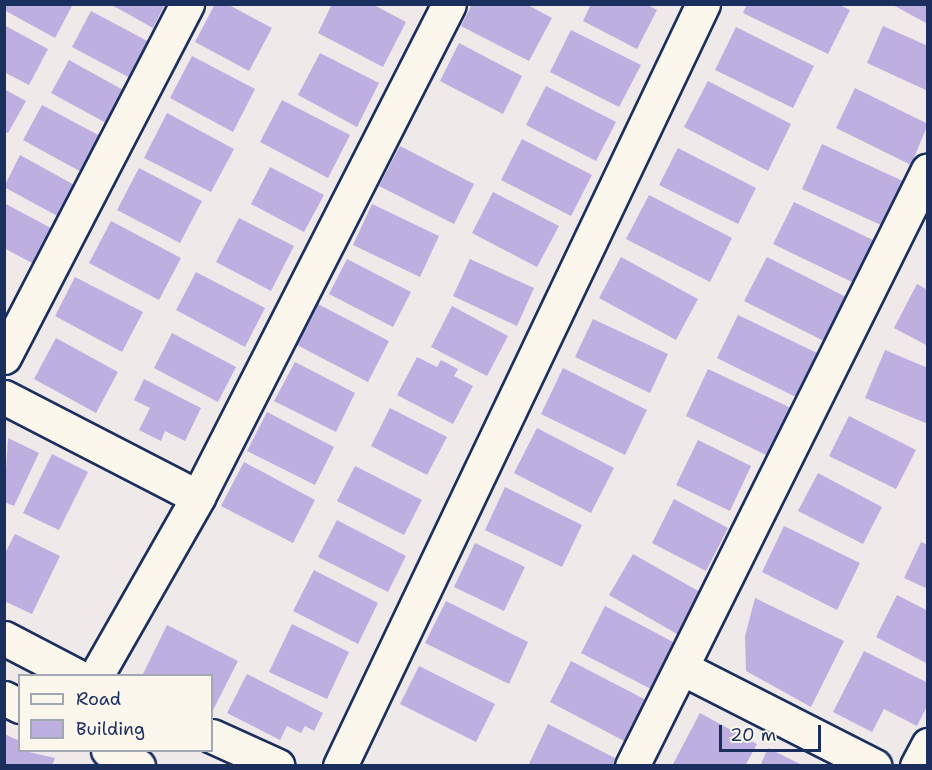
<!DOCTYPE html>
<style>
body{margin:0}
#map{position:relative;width:932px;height:770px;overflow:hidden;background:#efe9ea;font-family:"Shantell Sans",sans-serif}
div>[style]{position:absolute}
.building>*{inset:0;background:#bdb0e1}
.roads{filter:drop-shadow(2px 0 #1b2f5e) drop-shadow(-2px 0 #1b2f5e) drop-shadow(0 2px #1b2f5e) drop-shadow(0 -2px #1b2f5e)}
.minor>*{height:33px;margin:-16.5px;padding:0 16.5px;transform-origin:16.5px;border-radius:16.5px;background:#fbf7ec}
.tertiary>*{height:33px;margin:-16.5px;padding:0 16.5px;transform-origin:16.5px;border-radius:16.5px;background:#fbf7ec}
span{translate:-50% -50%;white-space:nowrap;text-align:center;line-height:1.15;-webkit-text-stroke:5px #fbf7ec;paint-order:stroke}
.frame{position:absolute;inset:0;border:6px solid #1b2f5e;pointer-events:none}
.legend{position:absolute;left:18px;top:674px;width:195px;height:78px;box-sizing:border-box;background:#fbf7ec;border:2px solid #a1a7b3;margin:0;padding:8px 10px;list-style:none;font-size:18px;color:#1b2f5e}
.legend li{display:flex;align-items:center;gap:12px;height:30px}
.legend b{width:30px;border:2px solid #a1a7b3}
.scale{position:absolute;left:719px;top:725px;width:102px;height:27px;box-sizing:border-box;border:3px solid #1b2f5e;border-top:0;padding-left:8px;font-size:18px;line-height:21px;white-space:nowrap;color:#1b2f5e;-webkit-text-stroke:4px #fbf7ec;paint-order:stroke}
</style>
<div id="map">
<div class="building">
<i style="clip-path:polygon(4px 4px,73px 4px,55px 38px,4px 10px)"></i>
<i style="clip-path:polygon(110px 4px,165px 4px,153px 28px)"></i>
<i style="clip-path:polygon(215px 4px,227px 4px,272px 28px,249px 71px,195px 42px)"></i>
<i style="clip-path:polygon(332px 4px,372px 4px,406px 22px,383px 67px,318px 33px)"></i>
<i style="clip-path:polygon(472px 4px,526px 4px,552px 18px,529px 61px,461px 26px)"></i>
<i style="clip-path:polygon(591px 4px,646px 4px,657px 10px,637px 49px,583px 21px)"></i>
<i style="clip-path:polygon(747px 4px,837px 4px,850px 10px,828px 54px,743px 13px)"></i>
<i style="clip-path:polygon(891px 4px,928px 4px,928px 24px)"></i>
<i style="clip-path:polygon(91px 11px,151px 43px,132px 79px,72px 47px)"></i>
<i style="clip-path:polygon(4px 25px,48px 49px,29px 85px,4px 72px)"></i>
<i style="clip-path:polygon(883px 26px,928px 46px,928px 91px,867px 63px)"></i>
<i style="clip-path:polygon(736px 27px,814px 66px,793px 108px,715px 70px)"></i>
<i style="clip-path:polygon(571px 30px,641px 65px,619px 107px,550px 72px)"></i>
<i style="clip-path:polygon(459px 43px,522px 76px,503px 114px,440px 81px)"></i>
<i style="clip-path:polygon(320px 53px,379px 83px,357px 127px,298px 95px)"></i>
<i style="clip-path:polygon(192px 56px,255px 89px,233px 132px,170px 98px)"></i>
<i style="clip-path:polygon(69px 60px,125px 91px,108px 124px,51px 93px)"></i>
<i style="clip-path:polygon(708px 81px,791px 124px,768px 171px,684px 127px)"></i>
<i style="clip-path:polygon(546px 86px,616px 122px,596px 161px,526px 125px)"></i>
<i style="clip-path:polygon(855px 88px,928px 124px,911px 165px,836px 128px)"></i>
<i style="clip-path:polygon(4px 89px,26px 101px,8px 133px,4px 131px)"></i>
<i style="clip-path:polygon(282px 100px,350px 135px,328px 178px,260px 142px)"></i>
<i style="clip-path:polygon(42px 105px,102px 137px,83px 173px,23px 140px)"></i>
<i style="clip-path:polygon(167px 113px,234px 149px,211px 192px,144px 158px)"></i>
<i style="clip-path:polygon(522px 139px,592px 175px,571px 216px,501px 180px)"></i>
<i style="clip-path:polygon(822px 144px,903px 181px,883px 226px,802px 189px)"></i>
<i style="clip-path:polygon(400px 146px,474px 184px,454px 224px,379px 186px)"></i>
<i style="clip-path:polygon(678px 148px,756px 188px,738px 224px,659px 185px)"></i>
<i style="clip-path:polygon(20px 155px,78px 187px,61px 218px,4px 187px)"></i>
<i style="clip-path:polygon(270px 167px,324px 195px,304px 232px,251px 204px)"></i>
<i style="clip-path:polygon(139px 168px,202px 201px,180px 243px,117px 210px)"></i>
<i style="clip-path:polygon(493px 192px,559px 226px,537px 267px,472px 233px)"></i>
<i style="clip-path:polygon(649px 195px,732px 238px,710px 282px,626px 239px)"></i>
<i style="clip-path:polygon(794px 202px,875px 241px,854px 283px,773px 244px)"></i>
<i style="clip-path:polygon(4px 203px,62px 234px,43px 269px,4px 248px)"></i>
<i style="clip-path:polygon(372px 204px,439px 236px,420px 277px,353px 245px)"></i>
<i style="clip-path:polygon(239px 218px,294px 246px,271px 291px,216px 262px)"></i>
<i style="clip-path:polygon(111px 221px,181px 258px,159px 300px,89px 263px)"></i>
<i style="clip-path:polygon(621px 257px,698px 299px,676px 340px,599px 298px)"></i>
<i style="clip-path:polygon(767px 257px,846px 297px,824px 341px,744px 301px)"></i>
<i style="clip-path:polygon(347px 259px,411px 292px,393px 327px,329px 294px)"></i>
<i style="clip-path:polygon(470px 259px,534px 288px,517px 326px,453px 296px)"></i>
<i style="clip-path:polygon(196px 272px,265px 308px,245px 347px,176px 310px)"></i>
<i style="clip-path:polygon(75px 277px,143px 312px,122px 352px,55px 316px)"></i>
<i style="clip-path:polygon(917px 284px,928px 290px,928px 346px,894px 328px)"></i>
<i style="clip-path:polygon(318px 304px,389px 341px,368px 382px,297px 345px)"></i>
<i style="clip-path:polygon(452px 306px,508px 336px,487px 376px,431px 347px)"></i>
<i style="clip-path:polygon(738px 315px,817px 353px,796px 397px,717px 358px)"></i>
<i style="clip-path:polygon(593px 319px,668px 354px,650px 393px,575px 357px)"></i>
<i style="clip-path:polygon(172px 333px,236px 367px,218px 402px,154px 368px)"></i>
<i style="clip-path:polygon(56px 338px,118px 372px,96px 413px,34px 379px)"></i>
<i style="clip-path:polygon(885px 350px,928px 368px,928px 424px,865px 398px)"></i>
<i style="clip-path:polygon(417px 357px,437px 367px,441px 360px,458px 369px,454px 376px,473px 386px,453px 424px,397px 395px)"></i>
<i style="clip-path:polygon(295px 362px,355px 393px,336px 432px,274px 401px)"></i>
<i style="clip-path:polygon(563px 368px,647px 410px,625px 455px,541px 414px)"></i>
<i style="clip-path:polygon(708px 369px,791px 408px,768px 456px,686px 416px)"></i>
<i style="clip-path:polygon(144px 379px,201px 408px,185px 441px,165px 431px,161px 441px,139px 430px,150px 408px,134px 400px)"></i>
<i style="clip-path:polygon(390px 408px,447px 437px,427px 475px,371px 446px)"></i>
<i style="clip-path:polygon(267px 412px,334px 447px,315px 485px,247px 451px)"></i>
<i style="clip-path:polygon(849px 416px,916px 450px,896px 489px,829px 456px)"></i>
<i style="clip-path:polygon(537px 428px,614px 468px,591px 513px,514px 473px)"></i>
<i style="clip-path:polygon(8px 438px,39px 453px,14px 506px,4px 502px)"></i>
<i style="clip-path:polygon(698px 440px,751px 466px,730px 511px,676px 485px)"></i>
<i style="clip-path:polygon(52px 454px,88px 472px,59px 530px,23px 513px)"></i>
<i style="clip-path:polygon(244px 462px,315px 500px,293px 543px,221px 506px)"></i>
<i style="clip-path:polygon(355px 466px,422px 500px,404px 535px,337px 501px)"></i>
<i style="clip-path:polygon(818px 473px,882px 507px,863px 544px,798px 511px)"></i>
<i style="clip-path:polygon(505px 487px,582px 525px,562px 567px,485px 530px)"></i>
<i style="clip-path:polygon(674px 499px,728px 528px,706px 571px,652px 543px)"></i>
<i style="clip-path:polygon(337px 520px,406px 556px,388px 592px,318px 557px)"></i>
<i style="clip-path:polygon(784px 526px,860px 563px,837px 610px,762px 572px)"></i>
<i style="clip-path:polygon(15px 534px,60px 556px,32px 614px,4px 601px,4px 555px)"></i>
<i style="clip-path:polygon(921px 542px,928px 545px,928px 589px,904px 578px)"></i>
<i style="clip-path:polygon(475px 543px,525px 567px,504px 611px,454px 587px)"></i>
<i style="clip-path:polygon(633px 554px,707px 596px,684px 638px,609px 595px)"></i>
<i style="clip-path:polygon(314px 570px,378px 603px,358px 644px,293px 611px)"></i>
<i style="clip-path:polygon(897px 595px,928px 611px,928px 664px,876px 637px)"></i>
<i style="clip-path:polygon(755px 598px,844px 641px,811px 707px,746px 671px,745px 636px)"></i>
<i style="clip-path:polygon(446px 601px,528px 642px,509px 684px,425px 643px)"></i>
<i style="clip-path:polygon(605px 606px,675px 643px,651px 689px,581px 653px)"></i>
<i style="clip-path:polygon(292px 624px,349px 652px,327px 699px,269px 672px)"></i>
<i style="clip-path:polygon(167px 625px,238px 661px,213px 710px,212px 676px,143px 674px)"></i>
<i style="clip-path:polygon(864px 651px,928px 683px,928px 704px,917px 726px,884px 709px,872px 732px,833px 712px)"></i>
<i style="clip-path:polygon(571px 661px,646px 700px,624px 741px,550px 702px)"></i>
<i style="clip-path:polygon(419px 666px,495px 704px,476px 742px,400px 704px)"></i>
<i style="clip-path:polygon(247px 674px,323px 713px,314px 731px,305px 726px,301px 733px,287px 726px,280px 740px,227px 713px)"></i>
<i style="clip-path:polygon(700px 713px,757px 744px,745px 766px,672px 766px)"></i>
<i style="clip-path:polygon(548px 724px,619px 760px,616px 766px,528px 766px)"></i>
<i style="clip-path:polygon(4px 734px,20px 741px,20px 750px,55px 758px,52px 766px,4px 766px)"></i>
<i style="clip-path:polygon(768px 748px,804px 766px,760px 766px)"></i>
</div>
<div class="roads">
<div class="minor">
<i style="left:4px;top:357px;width:398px;rotate:-62.6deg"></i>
<i style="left:4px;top:397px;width:218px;rotate:27.3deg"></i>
<i style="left:682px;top:668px;width:216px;rotate:27deg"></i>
<i style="left:96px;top:676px;width:206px;rotate:-60.3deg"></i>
<i style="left:198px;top:497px;width:553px;rotate:-63.02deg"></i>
<i style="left:340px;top:766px;width:844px;rotate:-64.53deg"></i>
<i style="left:632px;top:766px;width:665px;rotate:-63.59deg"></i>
<i style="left:917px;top:766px;width:24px;rotate:-62deg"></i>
</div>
<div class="tertiary">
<i style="left:4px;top:638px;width:82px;rotate:27.5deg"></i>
<i style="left:4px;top:698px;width:18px;rotate:27deg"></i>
<i style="left:212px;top:736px;width:72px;rotate:24.4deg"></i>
<i style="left:108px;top:750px;width:34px;rotate:28deg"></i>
</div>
</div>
<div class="frame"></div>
<ul class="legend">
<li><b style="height:8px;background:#fbf7ec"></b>Road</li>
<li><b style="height:16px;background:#bdb0e1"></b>Building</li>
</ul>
<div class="scale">20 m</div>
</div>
